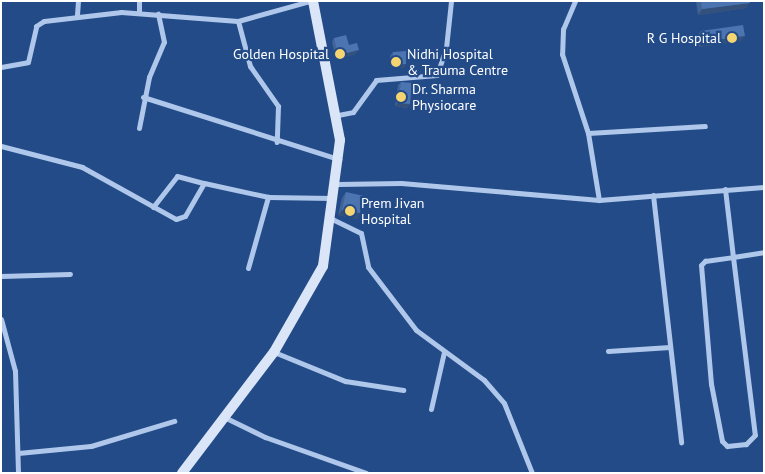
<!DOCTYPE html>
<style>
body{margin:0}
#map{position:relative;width:765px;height:474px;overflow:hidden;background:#234b88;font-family:"PT Sans",sans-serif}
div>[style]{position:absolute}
.street>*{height:5px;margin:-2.5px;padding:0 2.5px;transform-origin:2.5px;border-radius:2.5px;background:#afc7ea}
.secondary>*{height:10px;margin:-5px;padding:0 5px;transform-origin:5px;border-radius:5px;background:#dae5f8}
.wall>*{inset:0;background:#406497}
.shaded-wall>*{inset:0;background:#34517b}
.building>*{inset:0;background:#4b74b0}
.dots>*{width:14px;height:14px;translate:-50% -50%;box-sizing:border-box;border:2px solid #234b88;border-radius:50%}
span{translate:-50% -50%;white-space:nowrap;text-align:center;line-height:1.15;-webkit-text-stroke:4.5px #234b88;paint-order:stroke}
.poi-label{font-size:14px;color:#fff}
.right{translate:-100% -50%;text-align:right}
.left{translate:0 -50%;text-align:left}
.frame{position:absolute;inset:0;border:2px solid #fff;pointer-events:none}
</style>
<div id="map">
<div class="street">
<i style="left:575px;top:1px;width:30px;rotate:113deg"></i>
<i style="left:563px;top:29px;width:25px;rotate:92deg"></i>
<i style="left:562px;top:54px;width:83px;rotate:71.8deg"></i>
<i style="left:588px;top:133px;width:68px;rotate:80.7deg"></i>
<i style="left:139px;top:13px;width:12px;rotate:-90deg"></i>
<i style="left:77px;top:15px;width:14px;rotate:-86deg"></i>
<i style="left:238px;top:21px;width:47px;rotate:75.1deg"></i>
<i style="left:250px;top:66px;width:49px;rotate:55deg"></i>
<i style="left:278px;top:106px;width:36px;rotate:92deg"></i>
<i style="left:1px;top:67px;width:27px;rotate:-10deg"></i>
<i style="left:28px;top:62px;width:37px;rotate:-77deg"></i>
<i style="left:36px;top:26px;width:9px;rotate:-32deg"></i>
<i style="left:44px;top:21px;width:78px;rotate:-6.7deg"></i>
<i style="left:121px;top:12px;width:117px;rotate:4.4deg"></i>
<i style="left:238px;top:21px;width:75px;rotate:-15.5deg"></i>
<i style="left:143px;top:97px;width:206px;rotate:17.6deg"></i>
<i style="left:338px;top:115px;width:15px;rotate:-11deg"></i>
<i style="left:353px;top:112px;width:39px;rotate:-54deg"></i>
<i style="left:376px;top:80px;width:61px;rotate:-4.7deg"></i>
<i style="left:437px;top:75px;width:28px;rotate:-72deg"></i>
<i style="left:446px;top:48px;width:47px;rotate:-83.9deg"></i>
<i style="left:139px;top:128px;width:52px;rotate:-78.9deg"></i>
<i style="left:149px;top:77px;width:38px;rotate:-67deg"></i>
<i style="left:164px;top:42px;width:29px;rotate:-102deg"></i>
<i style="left:588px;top:133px;width:117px;rotate:-3.4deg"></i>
<i style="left:1px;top:146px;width:84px;rotate:14.5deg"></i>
<i style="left:82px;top:167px;width:107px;rotate:29deg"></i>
<i style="left:176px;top:219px;width:9px;rotate:-18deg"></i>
<i style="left:185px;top:216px;width:38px;rotate:-60deg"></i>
<i style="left:204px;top:183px;width:66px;rotate:12.3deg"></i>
<i style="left:268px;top:197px;width:64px;rotate:0.9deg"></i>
<i style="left:338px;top:184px;width:63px;rotate:-0.9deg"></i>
<i style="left:401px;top:183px;width:199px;rotate:4.9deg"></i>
<i style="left:599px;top:200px;width:166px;rotate:-4.5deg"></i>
<i style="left:725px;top:189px;width:68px;rotate:83.3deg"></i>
<i style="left:733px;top:257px;width:179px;rotate:83deg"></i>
<i style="left:755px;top:435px;width:13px;rotate:135deg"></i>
<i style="left:746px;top:444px;width:19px;rotate:174deg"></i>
<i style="left:727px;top:446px;width:7px;rotate:-135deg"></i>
<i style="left:722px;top:441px;width:58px;rotate:-100.9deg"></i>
<i style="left:711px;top:384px;width:119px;rotate:-94.8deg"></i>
<i style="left:701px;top:265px;width:6px;rotate:-45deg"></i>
<i style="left:705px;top:261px;width:28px;rotate:-8deg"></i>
<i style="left:733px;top:257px;width:31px;rotate:-9deg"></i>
<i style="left:653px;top:195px;width:249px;rotate:83.5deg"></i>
<i style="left:153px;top:207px;width:39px;rotate:-52deg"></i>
<i style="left:177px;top:176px;width:28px;rotate:15deg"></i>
<i style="left:332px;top:219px;width:32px;rotate:26deg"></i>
<i style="left:361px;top:233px;width:35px;rotate:78deg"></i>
<i style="left:368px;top:267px;width:79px;rotate:52.7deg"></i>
<i style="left:416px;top:330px;width:84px;rotate:36.3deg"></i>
<i style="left:484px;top:380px;width:30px;rotate:49deg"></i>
<i style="left:504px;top:403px;width:75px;rotate:68.2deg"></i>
<i style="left:248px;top:268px;width:74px;rotate:-74.3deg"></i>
<i style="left:1px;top:276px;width:69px;rotate:-1.7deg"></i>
<i style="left:1px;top:319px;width:54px;rotate:74.9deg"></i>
<i style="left:15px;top:371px;width:102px;rotate:88.3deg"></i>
<i style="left:608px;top:351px;width:62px;rotate:-3.7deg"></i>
<i style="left:274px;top:352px;width:77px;rotate:22.2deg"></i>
<i style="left:345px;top:381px;width:59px;rotate:8.8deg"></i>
<i style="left:431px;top:409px;width:58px;rotate:-77.2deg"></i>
<i style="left:224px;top:417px;width:46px;rotate:26deg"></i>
<i style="left:265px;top:437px;width:107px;rotate:19.6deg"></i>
<i style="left:18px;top:453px;width:73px;rotate:-5.5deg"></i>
<i style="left:91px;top:446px;width:87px;rotate:-16.8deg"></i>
</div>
<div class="secondary">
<i style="left:182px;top:473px;width:152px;rotate:-52.8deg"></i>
<i style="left:274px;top:352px;width:99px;rotate:-60.3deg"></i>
<i style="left:323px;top:266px;width:127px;rotate:-82.3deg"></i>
<i style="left:340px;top:140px;width:142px;rotate:-101deg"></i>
</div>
<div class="wall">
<i style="clip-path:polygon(696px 1px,750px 1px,746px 8px,698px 15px)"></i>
<i style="clip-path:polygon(701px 31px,741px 41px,699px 47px,697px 36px)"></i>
<i style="clip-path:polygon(334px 38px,349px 45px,356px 54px,336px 59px,332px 42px)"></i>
<i style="clip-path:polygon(393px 52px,404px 68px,391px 68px,390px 56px)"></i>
<i style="clip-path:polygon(401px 82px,410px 104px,407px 108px,395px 106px,398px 85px)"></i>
<i style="clip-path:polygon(346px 192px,360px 213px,357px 219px,338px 215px,342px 198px)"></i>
</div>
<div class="shaded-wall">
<i style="clip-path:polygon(750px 3px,746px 8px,698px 15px,702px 9px)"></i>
<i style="clip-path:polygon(745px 36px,741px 41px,699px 47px,703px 42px)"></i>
<i style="clip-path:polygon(359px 50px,356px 54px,336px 59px,338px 55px)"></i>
<i style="clip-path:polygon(406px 64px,404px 68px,391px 68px,393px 65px)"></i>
<i style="clip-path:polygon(398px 103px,410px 104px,407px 108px,395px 106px)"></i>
<i style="clip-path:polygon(342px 210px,360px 213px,357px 219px,338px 215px)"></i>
</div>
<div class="building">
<i style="clip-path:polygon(701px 1px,750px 1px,750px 3px,702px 9px)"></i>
<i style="clip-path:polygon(743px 25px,745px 36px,703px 42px,701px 31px)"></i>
<i style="clip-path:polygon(346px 35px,349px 45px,357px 43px,359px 50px,338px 55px,334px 38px)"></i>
<i style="clip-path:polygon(406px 51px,406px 64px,393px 65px,393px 52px)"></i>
<i style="clip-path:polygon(401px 82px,412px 83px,410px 104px,398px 103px)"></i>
<i style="clip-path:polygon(346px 192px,364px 196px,360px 213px,342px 210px)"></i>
</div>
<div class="dots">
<i style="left:732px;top:38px;background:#f4d572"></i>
<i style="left:340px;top:54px;background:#f4d572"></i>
<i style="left:396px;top:62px;background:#f4d572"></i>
<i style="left:401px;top:97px;background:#f4d572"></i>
<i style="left:350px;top:211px;background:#f4d572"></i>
</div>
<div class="poi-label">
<span class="right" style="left:721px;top:38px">R G Hospital</span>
<span class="right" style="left:329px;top:54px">Golden Hospital</span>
<span class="left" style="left:407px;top:62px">Nidhi Hospital<br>&amp; Trauma Centre</span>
<span class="left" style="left:412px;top:97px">Dr. Sharma<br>Physiocare</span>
<span class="left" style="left:361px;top:211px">Prem Jivan<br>Hospital</span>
</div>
<div class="frame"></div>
</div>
